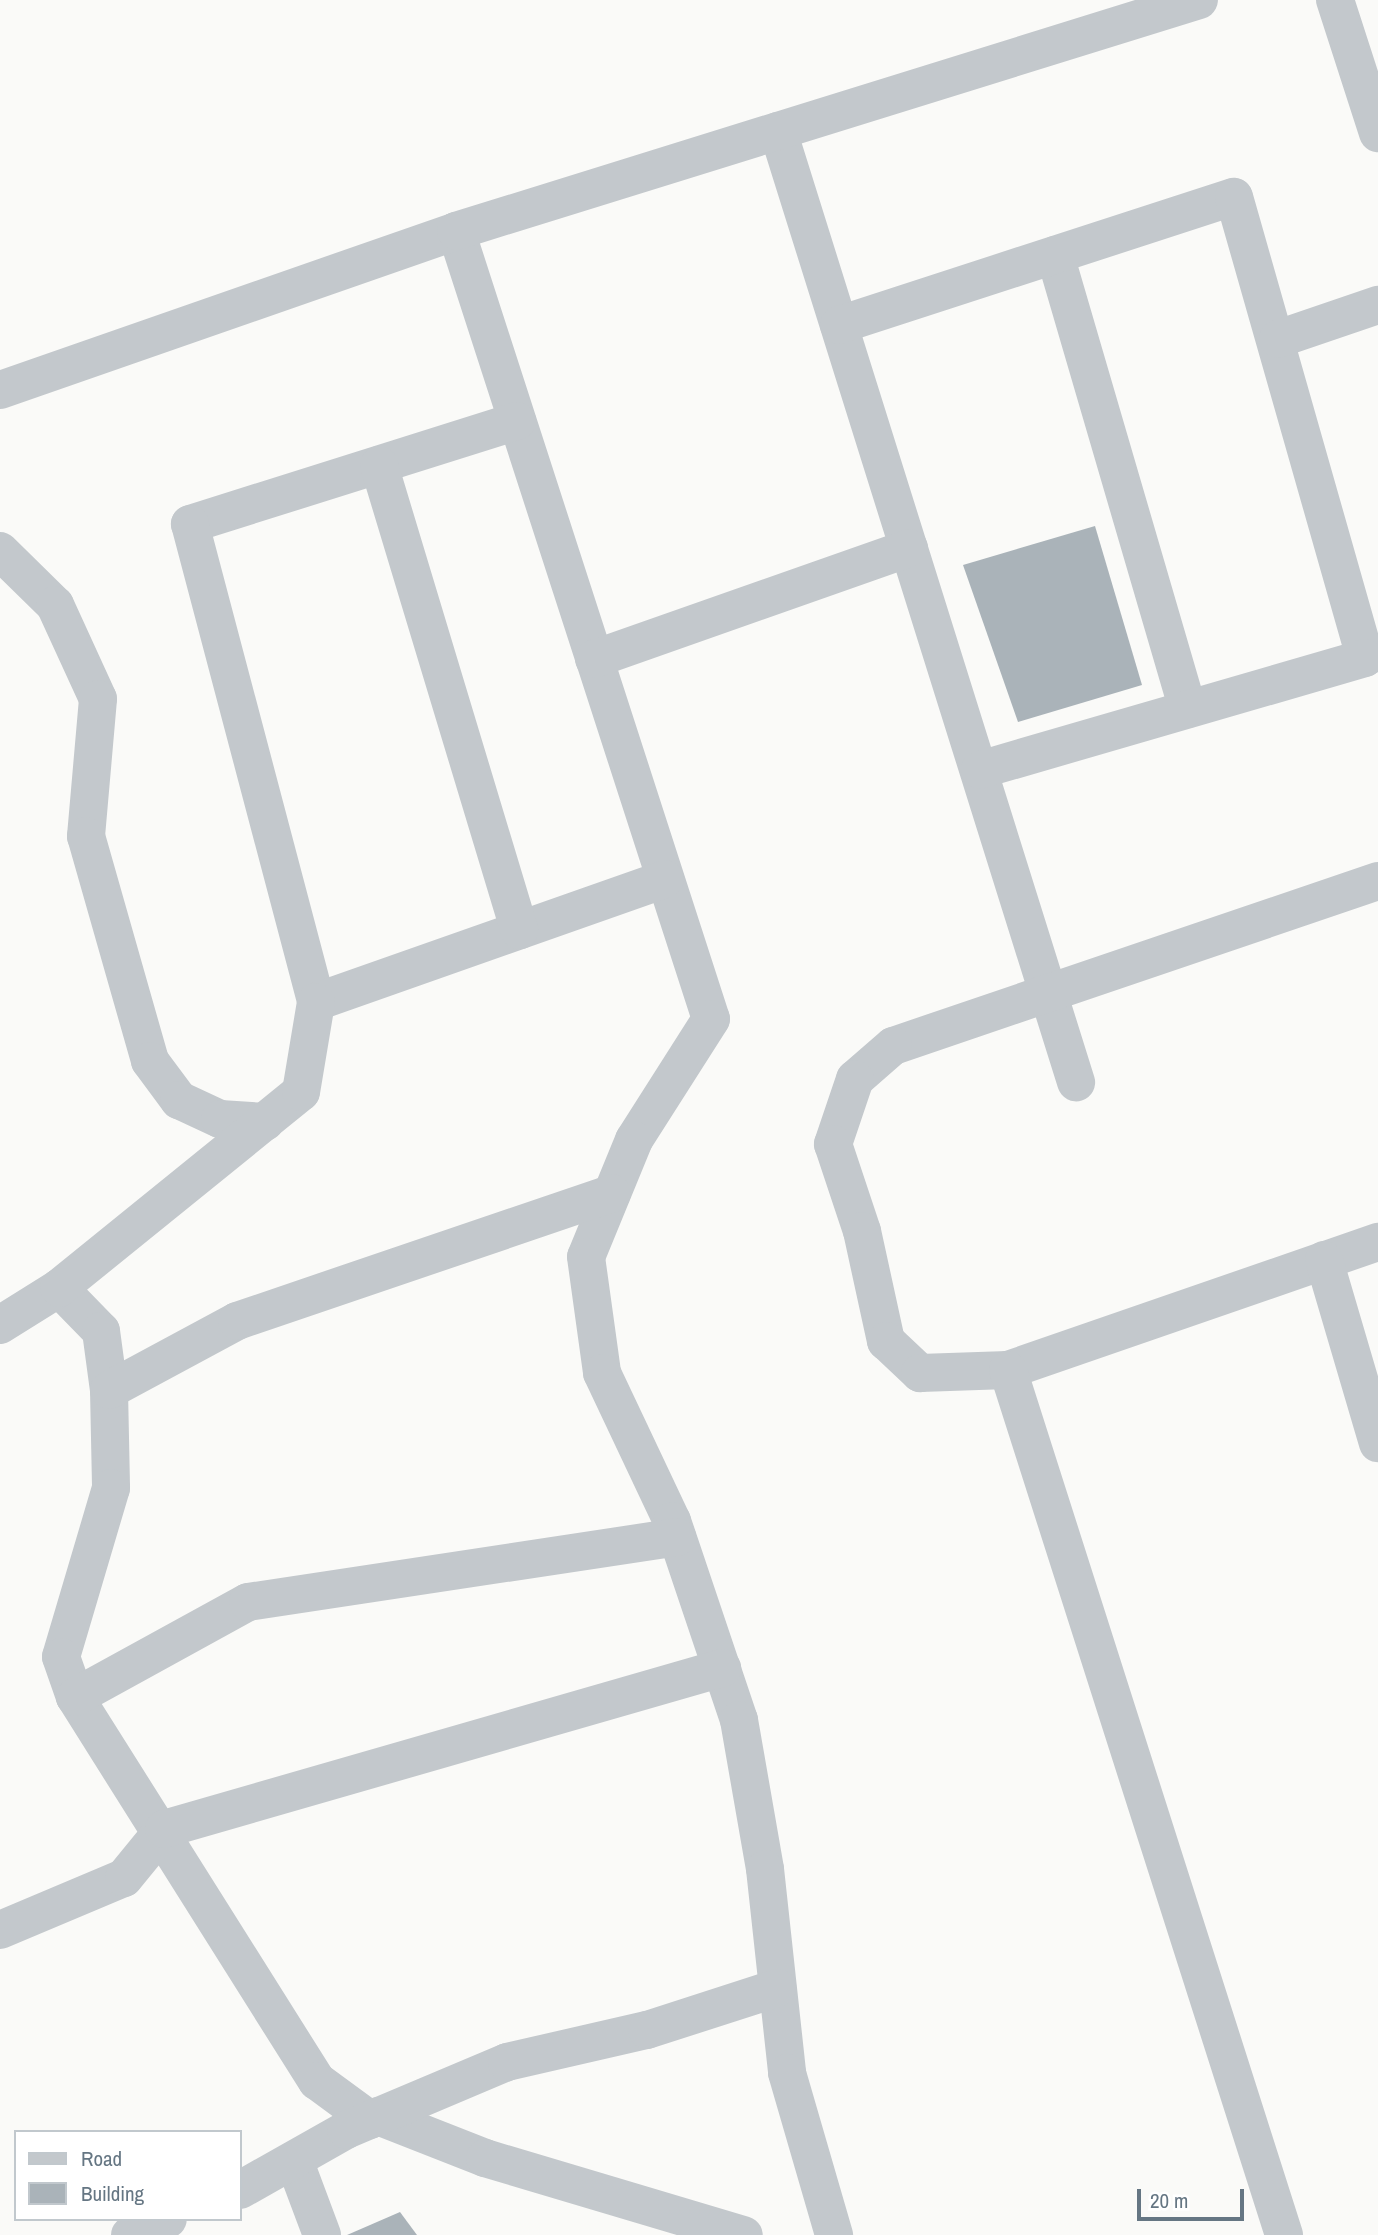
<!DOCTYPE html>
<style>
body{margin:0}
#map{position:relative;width:1378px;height:2235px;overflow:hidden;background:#fafaf8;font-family:"Archivo Narrow",sans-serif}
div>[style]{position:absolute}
.building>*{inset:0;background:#aab3b9}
.street>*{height:38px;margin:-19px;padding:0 19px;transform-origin:19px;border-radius:19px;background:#c3c8cc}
span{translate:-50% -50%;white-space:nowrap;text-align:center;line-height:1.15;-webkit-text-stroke:7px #fff;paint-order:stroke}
.legend{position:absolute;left:14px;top:2130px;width:228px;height:91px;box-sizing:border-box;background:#fff;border:2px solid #c1c8cd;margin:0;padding:9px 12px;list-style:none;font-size:21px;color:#657683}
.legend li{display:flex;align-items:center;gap:14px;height:35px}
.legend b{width:35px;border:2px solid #c1c8cd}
.scale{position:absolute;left:1137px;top:2189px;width:107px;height:32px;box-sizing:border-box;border:4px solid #657683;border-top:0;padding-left:9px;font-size:21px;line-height:24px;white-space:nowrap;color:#657683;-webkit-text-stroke:5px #fff;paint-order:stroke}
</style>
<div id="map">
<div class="building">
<i style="clip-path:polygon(1095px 526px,1142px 685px,1018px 722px,963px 565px)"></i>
<i style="clip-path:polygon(400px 2212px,417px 2235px,347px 2235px)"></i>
</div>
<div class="street">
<i style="left:1335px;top:0;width:140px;rotate:72.1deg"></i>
<i style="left:778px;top:131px;width:997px;rotate:72.6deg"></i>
<i style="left:456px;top:231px;width:828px;rotate:72.07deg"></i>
<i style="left:711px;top:1019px;width:143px;rotate:122.5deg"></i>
<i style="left:634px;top:1140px;width:126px;rotate:112.3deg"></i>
<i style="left:586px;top:1257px;width:117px;rotate:82.1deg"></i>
<i style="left:602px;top:1373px;width:164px;rotate:64.7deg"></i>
<i style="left:672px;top:1521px;width:210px;rotate:71.4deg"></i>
<i style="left:739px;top:1720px;width:151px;rotate:80.1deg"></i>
<i style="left:765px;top:1869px;width:205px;rotate:83.8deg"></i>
<i style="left:787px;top:2073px;width:169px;rotate:73.8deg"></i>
<i style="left:1055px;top:255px;width:473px;rotate:73.7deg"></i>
<i style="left:839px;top:325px;width:415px;rotate:-18deg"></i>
<i style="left:1234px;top:197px;width:479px;rotate:74.1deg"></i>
<i style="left:1365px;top:658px;width:401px;rotate:163.8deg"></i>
<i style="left:1278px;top:339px;width:106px;rotate:-18.8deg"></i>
<i style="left:0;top:390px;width:483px;rotate:-19.2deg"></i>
<i style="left:456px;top:231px;width:778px;rotate:-17.27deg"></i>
<i style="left:517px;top:421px;width:343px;rotate:162.5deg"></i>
<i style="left:190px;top:524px;width:494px;rotate:75.2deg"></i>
<i style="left:316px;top:1002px;width:370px;rotate:-19.4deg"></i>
<i style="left:379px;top:465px;width:486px;rotate:73.2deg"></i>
<i style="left:0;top:551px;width:77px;rotate:44.5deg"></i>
<i style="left:55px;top:605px;width:103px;rotate:65.4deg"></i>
<i style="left:98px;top:699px;width:138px;rotate:95deg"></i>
<i style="left:86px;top:836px;width:234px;rotate:74.1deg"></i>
<i style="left:150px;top:1061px;width:49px;rotate:53.4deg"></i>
<i style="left:179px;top:1100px;width:45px;rotate:24.9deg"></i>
<i style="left:220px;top:1119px;width:45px;rotate:3.8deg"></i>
<i style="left:594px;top:659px;width:334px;rotate:-19.4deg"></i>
<i style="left:1378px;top:881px;width:512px;rotate:161.21deg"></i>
<i style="left:893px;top:1046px;width:50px;rotate:139deg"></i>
<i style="left:855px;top:1079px;width:69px;rotate:108.7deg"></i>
<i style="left:833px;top:1144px;width:92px;rotate:71.6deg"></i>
<i style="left:862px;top:1231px;width:113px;rotate:77.7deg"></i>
<i style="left:886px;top:1341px;width:47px;rotate:43.3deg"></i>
<i style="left:920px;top:1373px;width:88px;rotate:-2deg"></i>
<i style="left:1008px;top:1370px;width:392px;rotate:-19.1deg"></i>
<i style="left:1324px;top:1260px;width:191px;rotate:73.6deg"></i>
<i style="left:59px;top:1288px;width:60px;rotate:45.7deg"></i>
<i style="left:101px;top:1331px;width:60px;rotate:82.3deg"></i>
<i style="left:109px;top:1390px;width:98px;rotate:88.8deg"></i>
<i style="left:111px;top:1488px;width:176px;rotate:106.5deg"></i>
<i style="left:61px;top:1657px;width:42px;rotate:70.7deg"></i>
<i style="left:75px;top:1697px;width:454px;rotate:57.8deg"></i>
<i style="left:317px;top:2081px;width:66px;rotate:36.3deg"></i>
<i style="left:0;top:1325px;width:70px;rotate:-32.1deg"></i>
<i style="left:59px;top:1288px;width:311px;rotate:-39deg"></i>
<i style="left:301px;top:1092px;width:91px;rotate:-80.5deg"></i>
<i style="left:1008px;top:1370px;width:908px;rotate:72.3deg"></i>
<i style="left:109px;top:1390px;width:145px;rotate:-28.3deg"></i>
<i style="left:237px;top:1321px;width:396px;rotate:-18.8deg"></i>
<i style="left:75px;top:1697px;width:197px;rotate:-28.8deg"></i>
<i style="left:248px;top:1602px;width:434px;rotate:-8.6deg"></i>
<i style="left:0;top:1930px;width:134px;rotate:-22.8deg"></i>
<i style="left:124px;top:1878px;width:63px;rotate:-50.8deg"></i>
<i style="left:164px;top:1829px;width:581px;rotate:-16.09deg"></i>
<i style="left:378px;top:2116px;width:115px;rotate:21.4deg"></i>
<i style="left:485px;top:2158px;width:270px;rotate:16.6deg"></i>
<i style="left:294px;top:2160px;width:80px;rotate:69.5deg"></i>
<i style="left:240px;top:2190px;width:122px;rotate:-29.5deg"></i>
<i style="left:346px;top:2130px;width:175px;rotate:-22.9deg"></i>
<i style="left:507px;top:2062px;width:144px;rotate:-12.9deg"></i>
<i style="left:647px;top:2030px;width:137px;rotate:-17.9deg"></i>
<i style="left:130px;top:2235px;width:41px;rotate:-22.8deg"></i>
</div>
<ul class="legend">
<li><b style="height:9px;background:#c3c8cc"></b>Road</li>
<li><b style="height:19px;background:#aab3b9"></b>Building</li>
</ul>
<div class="scale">20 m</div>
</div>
